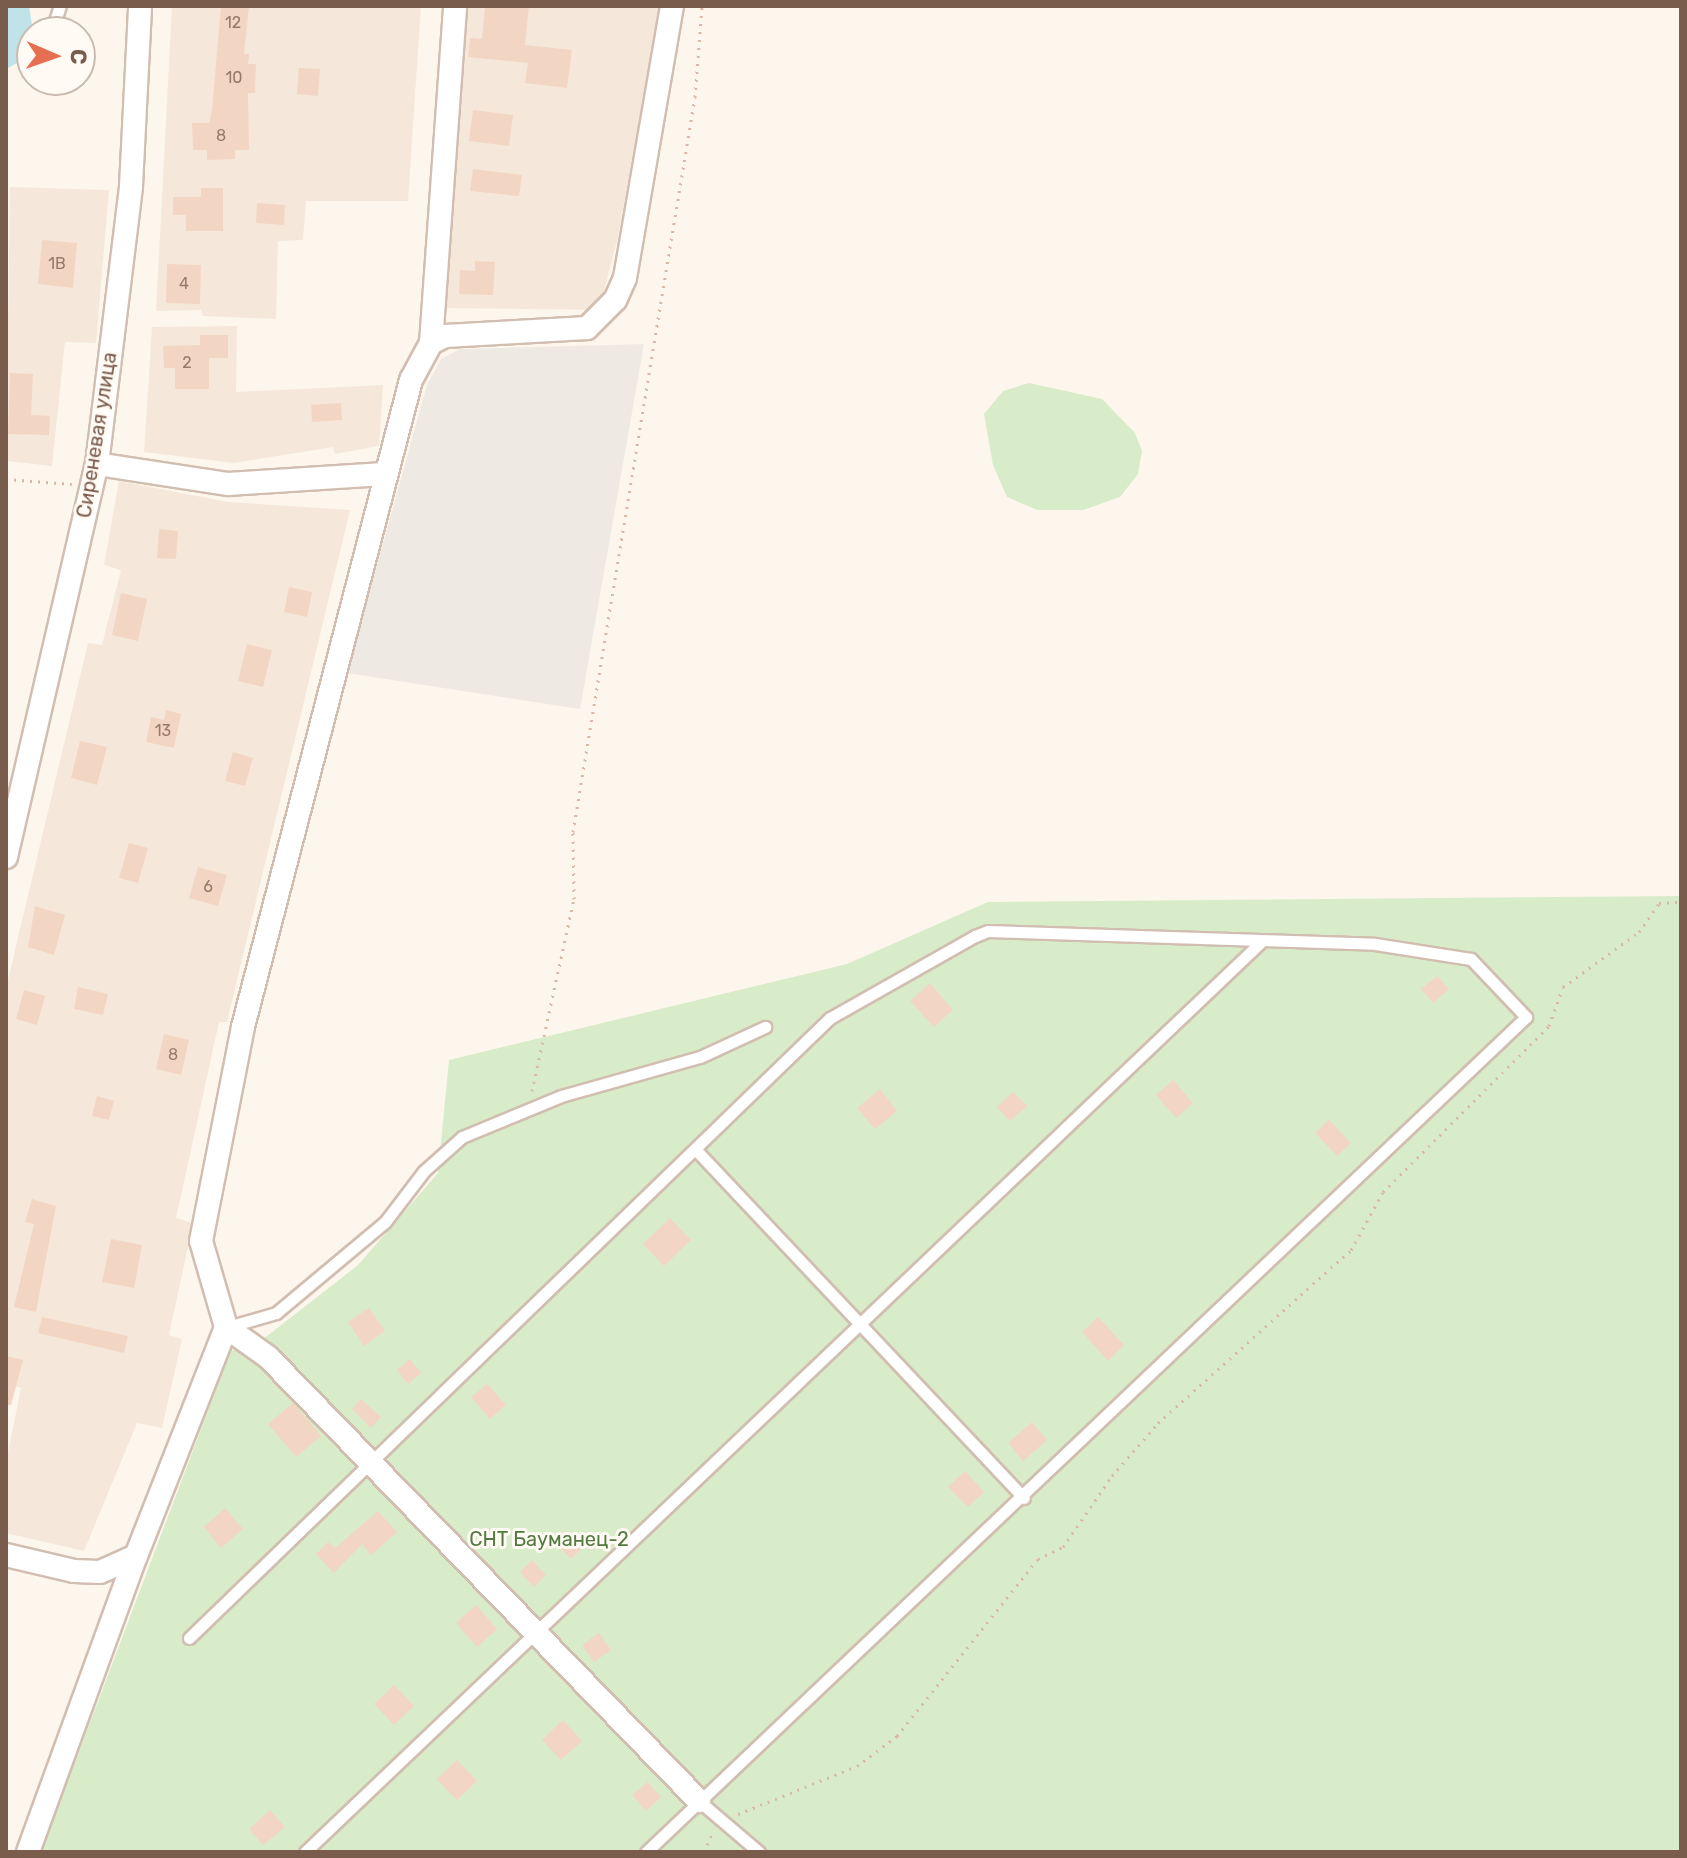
<!DOCTYPE html>
<meta charset="utf-8">
<style>
body{margin:0}
#map{position:relative;width:1687px;height:1858px;overflow:hidden;background:#fdf6ec;font-family:Rubik,sans-serif}
div>[style]{position:absolute}
.residential>*{inset:0;background:#f5e8da}
.industrial>*{inset:0;background:#efe9e4}
.green>*{inset:0;background:#d8ecc9}
.water>*{inset:0;background:#bfe3e8}
.building>*{inset:0;background:#f3d5c3}
.path>*{height:3px;margin-top:-1.5px;transform-origin:0;background:repeating-linear-gradient(90deg,#d9b8a5 0 2px,transparent 0 8px)}
.roads{filter:drop-shadow(2px 0 #d1beb0) drop-shadow(-2px 0 #d1beb0) drop-shadow(0 2px #d1beb0) drop-shadow(0 -2px #d1beb0)}
.lane>*{height:11px;margin:-5.5px;padding:0 5.5px;transform-origin:5.5px;border-radius:5.5px;background:#fff}
.street>*{height:22px;margin:-11px;padding:0 11px;transform-origin:11px;border-radius:11px;background:#fff}
span{translate:-50% -50%;white-space:nowrap;text-align:center;line-height:1.15;-webkit-text-stroke:6px #fffaf3;paint-order:stroke}
.number-label{font-size:16px;color:#987a6a}
.number-label span{-webkit-text-stroke-width:0}
.street-label{font-size:20px;color:#7a5c4d}
.park-label{font-size:20px;color:#537a41}
.frame{position:absolute;inset:0;border:8px solid #7a5c4d;pointer-events:none}
.north{position:absolute;left:16px;top:16px;width:80px;height:80px;box-sizing:border-box;background:#fffaf3;border:2px solid #cabbb1;border-radius:50%;rotate:92deg;font-size:22px;font-weight:700;line-height:32px;text-align:center;color:#7a5c4d}
.north::after{content:'';display:block;margin:auto;width:28px;height:36px;background:#e76f51;clip-path:polygon(50% 0,100% 100%,50% 72%,0 100%)}
</style>
<div id="map">
<div class="residential">
<i style="clip-path:polygon(172px 6px,421px 6px,408px 201px,306px 201px,303px 240px,278px 241px,276px 319px,203px 316px,201px 310px,156px 311px)"></i>
<i style="clip-path:polygon(468px 6px,660px 6px,617px 241px,599px 310px,444px 308px)"></i>
<i style="clip-path:polygon(10px 187px,109px 190px,96px 343px,65px 342px,52px 466px,6px 461px)"></i>
<i style="clip-path:polygon(237px 326px,236px 392px,383px 385px,379px 446px,335px 454px,333px 447px,234px 463px,144px 452px,152px 327px)"></i>
<i style="clip-path:polygon(119px 481px,228px 502px,350px 510px,227px 1022px,219px 1022px,176px 1218px,193px 1223px,169px 1335px,182px 1339px,162px 1428px,137px 1423px,84px 1551px,6px 1533px,6px 1462px,21px 1388px,6px 1384px,6px 988px,88px 643px,102px 645px,121px 570px,104px 565px)"></i>
</div>
<div class="industrial">
<i style="clip-path:polygon(644px 344px,580px 709px,347px 673px,427px 385px,441px 359px,460px 349px)"></i>
</div>
<div class="green">
<i style="clip-path:polygon(1029px 383px,1102px 399px,1135px 433px,1142px 451px,1138px 474px,1120px 497px,1083px 510px,1037px 510px,1007px 497px,993px 465px,984px 414px,1003px 391px)"></i>
<i style="clip-path:polygon(1681px 896px,1681px 1852px,41px 1852px,231px 1350px,271px 1352px,262px 1340px,358px 1265px,438px 1173px,449px 1060px,847px 964px,988px 902px)"></i>
</div>
<div class="water">
<i style="clip-path:polygon(6px 6px,29px 6px,32px 25px,17px 63px,6px 69px)"></i>
</div>
<div class="building">
<i style="clip-path:polygon(221px 6px,249px 6px,244px 54px,249px 54px,248px 64px,256px 64px,255px 93px,248px 93px,249px 150px,235px 150px,235px 159px,207px 160px,207px 150px,193px 150px,192px 123px,209px 123px,212px 110px)"></i>
<i style="clip-path:polygon(485px 6px,529px 6px,525px 45px,572px 50px,567px 88px,525px 83px,528px 63px,468px 57px,470px 38px,482px 39px)"></i>
<i style="clip-path:polygon(299px 68px,320px 69px,318px 96px,297px 94px)"></i>
<i style="clip-path:polygon(473px 110px,513px 115px,509px 146px,469px 141px)"></i>
<i style="clip-path:polygon(473px 169px,522px 175px,519px 196px,470px 191px)"></i>
<i style="clip-path:polygon(201px 188px,223px 188px,223px 231px,186px 231px,186px 215px,173px 215px,173px 197px,201px 197px)"></i>
<i style="clip-path:polygon(257px 203px,285px 205px,284px 225px,256px 223px)"></i>
<i style="clip-path:polygon(42px 240px,77px 243px,73px 288px,38px 284px)"></i>
<i style="clip-path:polygon(475px 261px,495px 262px,493px 295px,459px 294px,460px 270px,475px 271px)"></i>
<i style="clip-path:polygon(167px 264px,201px 265px,200px 304px,166px 303px)"></i>
<i style="clip-path:polygon(200px 335px,228px 335px,228px 358px,209px 358px,209px 389px,175px 389px,175px 368px,164px 368px,163px 346px,200px 345px)"></i>
<i style="clip-path:polygon(10px 373px,33px 374px,31px 415px,50px 416px,49px 435px,8px 434px)"></i>
<i style="clip-path:polygon(341px 403px,342px 420px,312px 422px,311px 405px)"></i>
<i style="clip-path:polygon(159px 529px,178px 531px,176px 559px,157px 558px)"></i>
<i style="clip-path:polygon(289px 587px,312px 592px,307px 617px,284px 612px)"></i>
<i style="clip-path:polygon(121px 593px,147px 599px,138px 641px,112px 635px)"></i>
<i style="clip-path:polygon(247px 644px,272px 650px,263px 687px,238px 681px)"></i>
<i style="clip-path:polygon(166px 710px,181px 714px,174px 748px,146px 742px,151px 717px,164px 720px)"></i>
<i style="clip-path:polygon(80px 741px,107px 747px,97px 785px,71px 778px)"></i>
<i style="clip-path:polygon(233px 752px,253px 758px,245px 786px,225px 781px)"></i>
<i style="clip-path:polygon(129px 843px,148px 848px,138px 883px,119px 878px)"></i>
<i style="clip-path:polygon(198px 867px,227px 875px,218px 906px,189px 898px)"></i>
<i style="clip-path:polygon(35px 906px,65px 915px,54px 955px,28px 947px)"></i>
<i style="clip-path:polygon(1437px 976px,1449px 989px,1433px 1003px,1421px 989px)"></i>
<i style="clip-path:polygon(930px 983px,953px 1010px,934px 1027px,910px 1001px)"></i>
<i style="clip-path:polygon(78px 987px,108px 994px,103px 1015px,74px 1009px)"></i>
<i style="clip-path:polygon(24px 990px,45px 996px,37px 1025px,16px 1019px)"></i>
<i style="clip-path:polygon(164px 1034px,189px 1040px,181px 1075px,156px 1069px)"></i>
<i style="clip-path:polygon(1173px 1080px,1193px 1103px,1176px 1118px,1156px 1095px)"></i>
<i style="clip-path:polygon(880px 1089px,897px 1111px,875px 1129px,857px 1108px)"></i>
<i style="clip-path:polygon(1013px 1092px,1027px 1106px,1010px 1121px,997px 1107px)"></i>
<i style="clip-path:polygon(97px 1096px,114px 1101px,109px 1120px,92px 1116px)"></i>
<i style="clip-path:polygon(1329px 1120px,1351px 1143px,1337px 1156px,1315px 1133px)"></i>
<i style="clip-path:polygon(32px 1199px,56px 1206px,36px 1312px,14px 1307px,34px 1224px,25px 1222px)"></i>
<i style="clip-path:polygon(670px 1218px,691px 1240px,664px 1266px,643px 1244px)"></i>
<i style="clip-path:polygon(111px 1239px,142px 1245px,134px 1288px,102px 1282px)"></i>
<i style="clip-path:polygon(369px 1308px,385px 1331px,364px 1346px,348px 1322px)"></i>
<i style="clip-path:polygon(42px 1317px,128px 1336px,124px 1353px,38px 1333px)"></i>
<i style="clip-path:polygon(1098px 1317px,1124px 1345px,1108px 1361px,1082px 1332px)"></i>
<i style="clip-path:polygon(6px 1356px,23px 1360px,11px 1405px,6px 1405px)"></i>
<i style="clip-path:polygon(410px 1359px,421px 1373px,408px 1384px,397px 1370px)"></i>
<i style="clip-path:polygon(487px 1384px,506px 1405px,490px 1419px,471px 1397px)"></i>
<i style="clip-path:polygon(361px 1399px,381px 1417px,371px 1428px,352px 1409px)"></i>
<i style="clip-path:polygon(293px 1403px,321px 1436px,296px 1457px,268px 1424px)"></i>
<i style="clip-path:polygon(1032px 1422px,1047px 1440px,1023px 1461px,1008px 1443px)"></i>
<i style="clip-path:polygon(965px 1471px,984px 1492px,968px 1507px,948px 1487px)"></i>
<i style="clip-path:polygon(225px 1508px,243px 1529px,221px 1548px,204px 1527px)"></i>
<i style="clip-path:polygon(378px 1511px,397px 1532px,371px 1555px,362px 1544px,334px 1573px,316px 1554px,328px 1542px,335px 1548px)"></i>
<i style="clip-path:polygon(564px 1531px,581px 1549px,571px 1559px,553px 1541px)"></i>
<i style="clip-path:polygon(532px 1560px,546px 1575px,534px 1587px,520px 1572px)"></i>
<i style="clip-path:polygon(476px 1605px,497px 1629px,477px 1647px,456px 1623px)"></i>
<i style="clip-path:polygon(599px 1633px,611px 1650px,594px 1662px,582px 1645px)"></i>
<i style="clip-path:polygon(394px 1685px,414px 1706px,394px 1725px,374px 1704px)"></i>
<i style="clip-path:polygon(563px 1720px,582px 1741px,561px 1760px,542px 1740px)"></i>
<i style="clip-path:polygon(457px 1760px,477px 1781px,457px 1800px,437px 1779px)"></i>
<i style="clip-path:polygon(648px 1782px,661px 1797px,646px 1811px,632px 1795px)"></i>
<i style="clip-path:polygon(270px 1810px,285px 1827px,263px 1845px,249px 1829px)"></i>
</div>
<div class="path">
<i style="left:6px;top:479px;width:66px;rotate:4.3deg"></i>
<i style="left:532px;top:1091px;width:197px;rotate:-77.7deg"></i>
<i style="left:574px;top:899px;width:67px;rotate:-90.9deg"></i>
<i style="left:573px;top:832px;width:745px;rotate:-80.58deg"></i>
<i style="left:695px;top:97px;width:91px;rotate:-85.6deg"></i>
<i style="left:738px;top:1814px;width:128px;rotate:-22deg"></i>
<i style="left:857px;top:1766px;width:50px;rotate:-36.9deg"></i>
<i style="left:897px;top:1736px;width:226px;rotate:-51.5deg"></i>
<i style="left:1038px;top:1559px;width:28px;rotate:-26deg"></i>
<i style="left:1063px;top:1547px;width:86px;rotate:-55.4deg"></i>
<i style="left:1112px;top:1476px;width:70px;rotate:-49deg"></i>
<i style="left:1158px;top:1423px;width:259px;rotate:-41.9deg"></i>
<i style="left:1351px;top:1250px;width:66px;rotate:-61.1deg"></i>
<i style="left:1383px;top:1192px;width:235px;rotate:-45deg"></i>
<i style="left:1549px;top:1026px;width:41px;rotate:-70.3deg"></i>
<i style="left:1563px;top:987px;width:94px;rotate:-35.9deg"></i>
<i style="left:1639px;top:932px;width:35px;rotate:-55deg"></i>
<i style="left:1659px;top:903px;width:22px;rotate:-3deg"></i>
<i style="left:704px;top:1852px;width:22px;rotate:-66deg"></i>
</div>
<div class="roads">
<div class="lane">
<i style="left:52px;top:30px;width:25px;rotate:-72deg"></i>
<i style="left:696px;top:1150px;width:478px;rotate:46.7deg"></i>
<i style="left:231px;top:1326px;width:47px;rotate:-16.1deg"></i>
<i style="left:276px;top:1313px;width:142px;rotate:-39.9deg"></i>
<i style="left:385px;top:1222px;width:64px;rotate:-52.6deg"></i>
<i style="left:424px;top:1171px;width:51px;rotate:-41.8deg"></i>
<i style="left:462px;top:1137px;width:107px;rotate:-22.5deg"></i>
<i style="left:561px;top:1096px;width:144px;rotate:-15.7deg"></i>
<i style="left:700px;top:1057px;width:72px;rotate:-24.8deg"></i>
<i style="left:189px;top:1638px;width:892px;rotate:-44.05deg"></i>
<i style="left:830px;top:1018px;width:167px;rotate:-29.5deg"></i>
<i style="left:975px;top:936px;width:14px;rotate:-21deg"></i>
<i style="left:988px;top:931px;width:387px;rotate:1.9deg"></i>
<i style="left:1375px;top:944px;width:97px;rotate:8.9deg"></i>
<i style="left:1471px;top:959px;width:80px;rotate:46.5deg"></i>
<i style="left:1526px;top:1017px;width:1213px;rotate:136.5deg"></i>
<i style="left:699px;top:1801px;width:79px;rotate:40.4deg"></i>
<i style="left:305px;top:1852px;width:1320px;rotate:-43.59deg"></i>
</div>
<div class="street">
<i style="left:672px;top:6px;width:276px;rotate:99.8deg"></i>
<i style="left:625px;top:278px;width:24px;rotate:114deg"></i>
<i style="left:615px;top:300px;width:40px;rotate:135deg"></i>
<i style="left:587px;top:328px;width:142px;rotate:176.8deg"></i>
<i style="left:445px;top:336px;width:16px;rotate:153deg"></i>
<i style="left:431px;top:343px;width:42px;rotate:118.4deg"></i>
<i style="left:411px;top:380px;width:668px;rotate:104.56deg"></i>
<i style="left:243px;top:1027px;width:218px;rotate:101.1deg"></i>
<i style="left:201px;top:1241px;width:90px;rotate:73.8deg"></i>
<i style="left:226px;top:1327px;width:52px;rotate:35.5deg"></i>
<i style="left:268px;top:1357px;width:619px;rotate:45.85deg"></i>
<i style="left:431px;top:343px;width:338px;rotate:-85.9deg"></i>
<i style="left:97px;top:464px;width:133px;rotate:8.7deg"></i>
<i style="left:228px;top:484px;width:156px;rotate:-3.7deg"></i>
<i style="left:6px;top:857px;width:403px;rotate:-77deg"></i>
<i style="left:97px;top:464px;width:280px;rotate:-83deg"></i>
<i style="left:131px;top:186px;width:180px;rotate:-87.1deg"></i>
<i style="left:6px;top:1555px;width:70px;rotate:13.2deg"></i>
<i style="left:74px;top:1571px;width:26px;rotate:2deg"></i>
<i style="left:100px;top:1572px;width:39px;rotate:-24deg"></i>
<i style="left:136px;top:1556px;width:246px;rotate:-68.5deg"></i>
<i style="left:28px;top:1852px;width:315px;rotate:-70deg"></i>
</div>
</div>
<div class="number-label">
<span style="left:233px;top:23px">12</span>
<span style="left:234px;top:78px">10</span>
<span style="left:221px;top:136px">8</span>
<span style="left:57px;top:264px">1В</span>
<span style="left:184px;top:284px">4</span>
<span style="left:187px;top:363px">2</span>
<span style="left:163px;top:731px">13</span>
<span style="left:208px;top:887px">6</span>
<span style="left:173px;top:1055px">8</span>
</div>
<div class="street-label">
<span style="left:97px;top:435px;rotate:-81deg">Сиреневая улица</span>
</div>
<div class="park-label">
<span style="left:549px;top:1539px">СНТ Бауманец-2</span>
</div>
<div class="frame"></div>
<div class="north">С</div>
</div>
